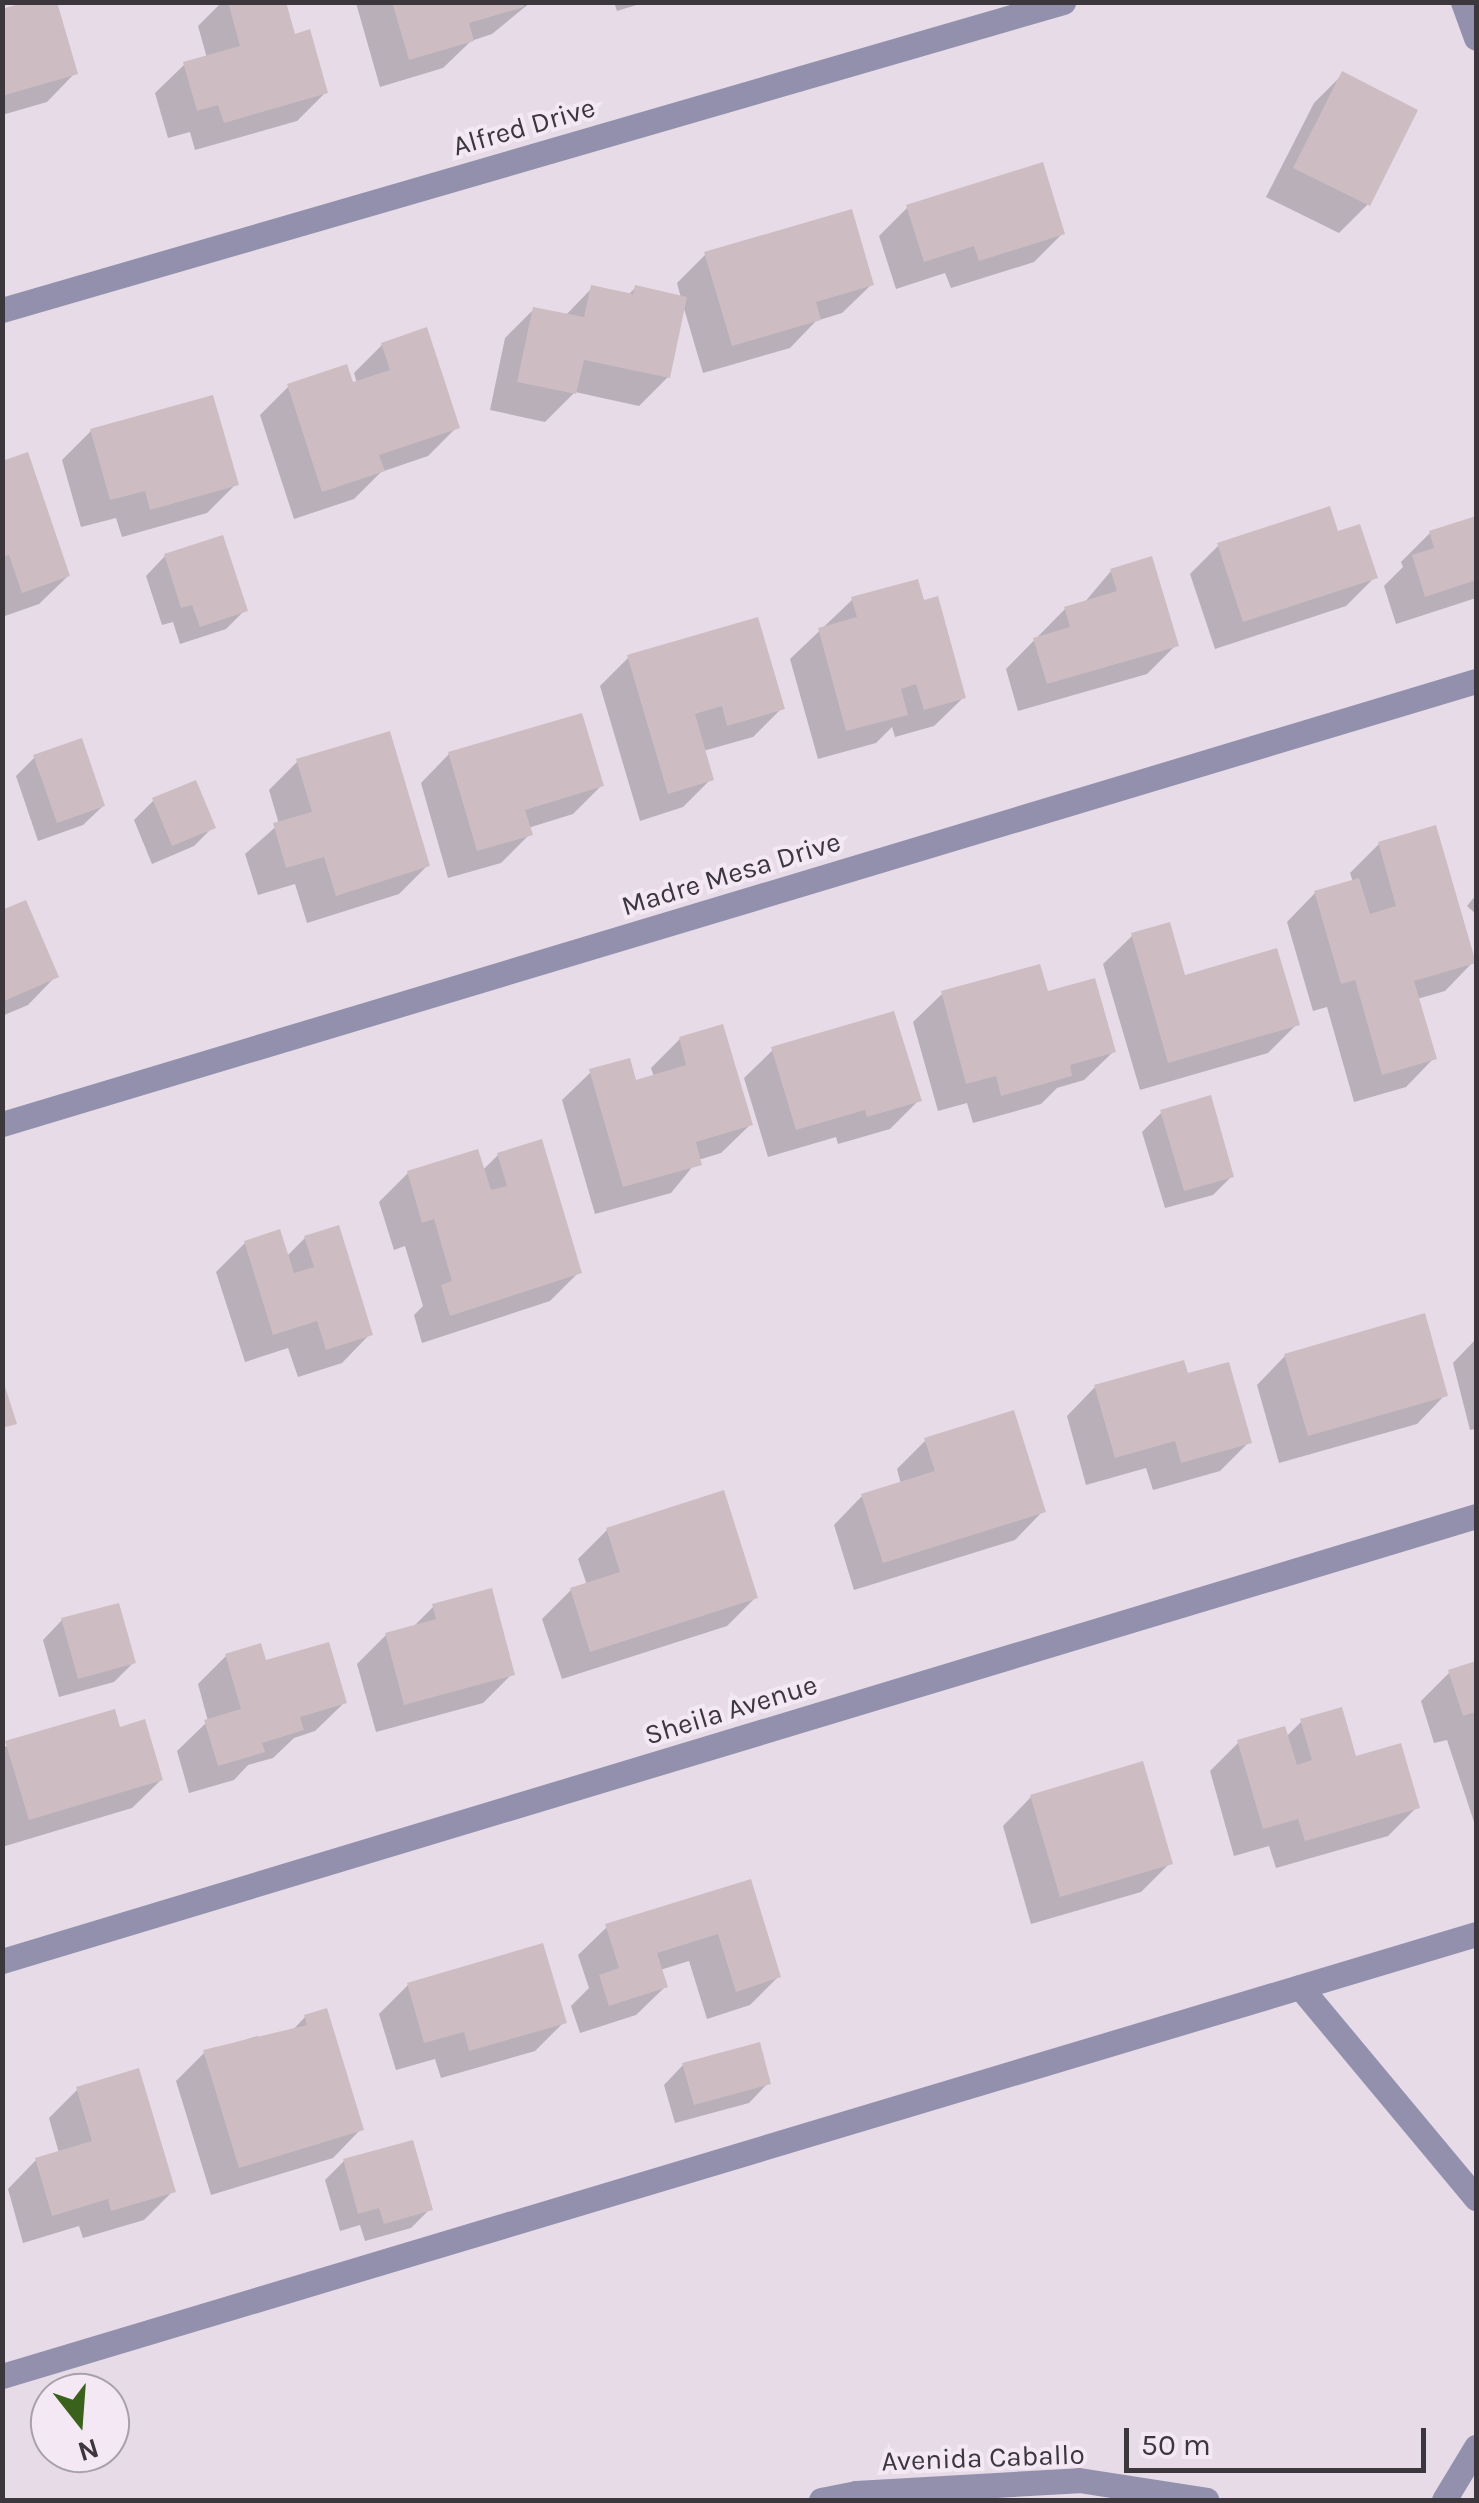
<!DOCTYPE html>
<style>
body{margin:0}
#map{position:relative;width:1479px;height:2503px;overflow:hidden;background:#e6dbe7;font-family:Karla,sans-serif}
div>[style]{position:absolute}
.shadow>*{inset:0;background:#0003}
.building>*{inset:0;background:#cdbdc2}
.minor>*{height:25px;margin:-12.5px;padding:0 12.5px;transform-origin:12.5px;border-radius:12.5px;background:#9290ad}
span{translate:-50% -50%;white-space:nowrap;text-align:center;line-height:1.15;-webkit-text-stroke:8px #f3e8f4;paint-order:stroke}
.street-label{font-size:28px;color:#3b373c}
.frame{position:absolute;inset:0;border:5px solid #3b373c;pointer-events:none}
.north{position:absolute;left:30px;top:2373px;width:100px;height:100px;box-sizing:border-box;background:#f3e8f4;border:2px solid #a9a1aa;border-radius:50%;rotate:163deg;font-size:28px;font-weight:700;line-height:40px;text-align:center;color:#3b373c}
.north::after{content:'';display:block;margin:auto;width:35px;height:45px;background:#3b621c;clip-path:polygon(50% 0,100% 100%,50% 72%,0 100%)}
.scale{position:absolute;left:1124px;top:2428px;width:302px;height:45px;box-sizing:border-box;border:5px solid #3b373c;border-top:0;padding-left:12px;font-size:30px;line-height:35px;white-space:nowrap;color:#3b373c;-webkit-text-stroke:8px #f3e8f4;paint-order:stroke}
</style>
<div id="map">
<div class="shadow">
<i style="clip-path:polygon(222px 2px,284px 2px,293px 37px,326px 92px,297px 121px,195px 150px,190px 132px,168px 138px,155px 93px,184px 65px,207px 58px,198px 26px)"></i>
<i style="clip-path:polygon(531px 2px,492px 34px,471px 41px,443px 68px,380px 87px,356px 3px)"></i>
<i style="clip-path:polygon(614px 2px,646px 2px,617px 11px)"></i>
<i style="clip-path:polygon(2px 12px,75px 73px,47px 102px,2px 115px)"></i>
<i style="clip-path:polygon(1343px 74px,1368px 204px,1339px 233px,1266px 197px,1314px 103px)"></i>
<i style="clip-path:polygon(908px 207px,1062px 234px,1034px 262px,951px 288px,945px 273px,896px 289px,879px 236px)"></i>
<i style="clip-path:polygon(705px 255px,871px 285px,842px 313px,816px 321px,790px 348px,703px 373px,683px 305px,668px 377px,639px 406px,575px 392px,545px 422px,490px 410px,505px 338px,534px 309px,565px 316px,592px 288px,628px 295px,635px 288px,681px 298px,677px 283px)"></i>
<i style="clip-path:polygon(382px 345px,457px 427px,428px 456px,381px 472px,354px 499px,294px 519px,260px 415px,289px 386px,357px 383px,354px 373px)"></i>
<i style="clip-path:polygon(91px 431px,236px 484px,207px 513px,122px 537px,116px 518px,81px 527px,62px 460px)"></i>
<i style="clip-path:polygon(2px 463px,68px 576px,39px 604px,2px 617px)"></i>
<i style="clip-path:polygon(1476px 518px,1476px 598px,1396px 624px,1384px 586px,1403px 567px,1401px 562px,1430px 533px)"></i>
<i style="clip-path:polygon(1219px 545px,1375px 577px,1346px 606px,1215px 649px,1190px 574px)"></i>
<i style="clip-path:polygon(165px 556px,245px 610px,226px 629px,180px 644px,173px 622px,162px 625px,146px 576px)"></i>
<i style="clip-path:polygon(1111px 571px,1176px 645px,1147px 674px,1018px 711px,1006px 669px,1065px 609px,1084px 603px)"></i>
<i style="clip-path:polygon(852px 600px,963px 698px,934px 726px,895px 737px,892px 727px,876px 743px,818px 759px,790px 659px)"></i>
<i style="clip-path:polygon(628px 658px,782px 708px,753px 737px,703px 751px,711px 779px,683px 807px,640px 821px,600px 686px)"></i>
<i style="clip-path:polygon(449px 754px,601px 786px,573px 814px,528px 828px,530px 834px,501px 863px,448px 878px,421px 783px)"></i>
<i style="clip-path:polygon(35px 757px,103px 806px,83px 825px,38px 841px,16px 776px)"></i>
<i style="clip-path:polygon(298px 761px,427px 866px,399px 894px,307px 923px,295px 884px,258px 895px,245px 854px,279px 824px,269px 790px)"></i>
<i style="clip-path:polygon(153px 801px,213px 827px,194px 846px,152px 864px,134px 820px)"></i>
<i style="clip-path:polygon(1379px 844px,1473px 962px,1445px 991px,1417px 999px,1434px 1058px,1406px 1087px,1354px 1102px,1327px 1007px,1313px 1011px,1287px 922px,1315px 893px,1353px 882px,1350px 873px)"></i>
<i style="clip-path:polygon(1476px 895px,1476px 914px,1467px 906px)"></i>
<i style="clip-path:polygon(2px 913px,56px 976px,28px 1005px,2px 1016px)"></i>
<i style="clip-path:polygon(1132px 936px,1184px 978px,1297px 1024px,1268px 1053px,1140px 1090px,1103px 964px)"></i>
<i style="clip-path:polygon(942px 994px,1046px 994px,1113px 1052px,1084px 1080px,1057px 1088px,1041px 1104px,973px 1123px,967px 1103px,938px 1111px,913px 1022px)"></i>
<i style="clip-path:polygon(680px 1039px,750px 1125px,721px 1153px,698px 1160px,671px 1193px,595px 1214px,562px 1100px,591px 1072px,635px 1083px,654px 1077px,651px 1068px)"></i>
<i style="clip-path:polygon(773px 1050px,919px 1100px,890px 1129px,838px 1144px,836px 1137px,768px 1157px,744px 1078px)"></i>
<i style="clip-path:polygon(1162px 1112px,1232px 1176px,1213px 1195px,1165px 1208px,1142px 1132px)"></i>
<i style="clip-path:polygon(498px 1155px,579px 1272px,550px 1301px,422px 1343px,414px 1315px,423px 1306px,405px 1246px,394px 1250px,379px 1202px,408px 1173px,482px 1171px)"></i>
<i style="clip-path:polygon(305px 1238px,370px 1334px,342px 1363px,298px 1377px,288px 1348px,245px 1362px,216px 1272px,245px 1243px,286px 1257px)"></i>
<i style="clip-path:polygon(1476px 1339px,1476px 1429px,1470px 1430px,1453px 1363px)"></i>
<i style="clip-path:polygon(1285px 1356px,1445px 1395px,1417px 1424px,1279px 1463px,1257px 1385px)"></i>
<i style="clip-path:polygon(1186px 1376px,1249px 1442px,1220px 1471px,1153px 1490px,1146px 1468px,1086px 1485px,1067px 1416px,1095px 1387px)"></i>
<i style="clip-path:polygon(925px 1441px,1043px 1511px,1015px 1540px,854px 1590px,834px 1525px,862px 1496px,901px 1484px,897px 1469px)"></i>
<i style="clip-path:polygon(607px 1530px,756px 1597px,727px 1626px,562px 1679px,542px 1619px,571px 1590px,587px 1585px,578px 1559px)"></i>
<i style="clip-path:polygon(434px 1606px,512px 1674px,483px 1703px,376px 1732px,357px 1664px,386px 1635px,412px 1628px)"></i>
<i style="clip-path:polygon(62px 1620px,133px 1663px,114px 1682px,59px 1697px,43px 1640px)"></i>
<i style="clip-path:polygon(226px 1656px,264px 1663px,344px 1703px,315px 1731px,294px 1738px,273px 1758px,248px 1765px,234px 1780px,189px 1793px,177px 1751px,208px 1721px,198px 1684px)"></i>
<i style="clip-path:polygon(1476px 1664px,1476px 1821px,1474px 1822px,1447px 1740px,1434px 1743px,1421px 1701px,1449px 1673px)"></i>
<i style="clip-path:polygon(1302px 1721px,1417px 1807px,1388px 1836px,1276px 1868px,1269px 1846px,1234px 1856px,1210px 1771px,1239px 1742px,1286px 1737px)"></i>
<i style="clip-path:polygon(118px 1730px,161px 1780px,132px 1808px,2px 1847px,2px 1747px)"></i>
<i style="clip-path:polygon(1031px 1797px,1170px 1863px,1141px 1892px,1031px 1924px,1003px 1826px)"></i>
<i style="clip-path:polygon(749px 1882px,778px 1977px,750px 2005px,707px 2019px,689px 1961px,660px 1970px,665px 1987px,636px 2015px,580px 2033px,571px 2006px,589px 1988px,578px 1955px,607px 1927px)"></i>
<i style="clip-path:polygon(408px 1985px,564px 2022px,535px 2051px,441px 2078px,435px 2059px,396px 2070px,379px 2014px)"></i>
<i style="clip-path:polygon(305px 2017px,361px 2129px,333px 2158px,211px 2195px,176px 2081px,205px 2052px,258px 2036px,259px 2042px,290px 2033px)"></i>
<i style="clip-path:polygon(683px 2065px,768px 2083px,749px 2103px,675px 2123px,664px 2085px)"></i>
<i style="clip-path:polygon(78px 2089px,173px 2191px,144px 2220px,83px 2238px,79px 2226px,23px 2243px,8px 2189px,36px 2160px,59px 2153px,49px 2118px)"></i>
<i style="clip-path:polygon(344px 2161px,430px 2209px,411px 2228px,365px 2241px,360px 2225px,340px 2231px,325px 2180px)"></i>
</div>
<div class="building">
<i style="clip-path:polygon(26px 2px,57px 2px,78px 74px,2px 96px,2px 9px)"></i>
<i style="clip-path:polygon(228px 2px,286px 2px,295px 34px,310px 29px,328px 93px,224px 123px,218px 105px,197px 111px,183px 62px,240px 46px)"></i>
<i style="clip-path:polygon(392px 2px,523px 2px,524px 7px,469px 23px,474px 41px,409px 60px)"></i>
<i style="clip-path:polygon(1342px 71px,1418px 110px,1370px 206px,1293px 168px)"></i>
<i style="clip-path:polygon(1043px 162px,1065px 234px,979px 261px,974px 246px,924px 262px,906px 205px)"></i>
<i style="clip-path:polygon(852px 209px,874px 285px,816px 302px,821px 320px,732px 346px,704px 252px)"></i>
<i style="clip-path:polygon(591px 285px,633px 294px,635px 285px,687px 297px,670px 378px,584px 360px,576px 394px,517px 382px,533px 307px,584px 317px)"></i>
<i style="clip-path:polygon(427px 327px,460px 428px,379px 455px,385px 471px,322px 492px,287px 384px,347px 364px,353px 382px,390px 370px,381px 343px)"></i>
<i style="clip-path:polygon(213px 395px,239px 485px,150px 510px,145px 491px,110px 500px,90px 429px)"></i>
<i style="clip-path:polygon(28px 452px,70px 576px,22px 593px,9px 555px,2px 557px,2px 461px)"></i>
<i style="clip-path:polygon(1330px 506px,1338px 531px,1360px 524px,1378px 578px,1243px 622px,1217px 543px)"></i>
<i style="clip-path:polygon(1476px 516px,1476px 580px,1425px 597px,1412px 555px,1434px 548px,1429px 531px)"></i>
<i style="clip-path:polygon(223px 535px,248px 611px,200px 627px,192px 605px,181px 608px,164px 554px)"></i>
<i style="clip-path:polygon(1152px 556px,1179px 646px,1047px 684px,1033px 638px,1070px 627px,1064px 607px,1117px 591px,1110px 569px)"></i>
<i style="clip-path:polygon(918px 579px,924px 600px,938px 596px,966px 698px,924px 710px,916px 684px,901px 689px,908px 715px,846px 731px,818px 628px,857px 617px,851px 597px)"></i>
<i style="clip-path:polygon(758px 617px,785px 709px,727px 726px,722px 706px,695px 714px,714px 780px,668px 794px,627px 655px)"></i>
<i style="clip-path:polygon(582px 713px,604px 786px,525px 810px,533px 835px,477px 851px,448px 752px)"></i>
<i style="clip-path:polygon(390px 731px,430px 866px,336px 896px,324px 857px,286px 868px,273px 823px,312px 812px,296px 759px)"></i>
<i style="clip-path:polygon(82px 738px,105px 806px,57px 823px,33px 755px)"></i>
<i style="clip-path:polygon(196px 780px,216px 828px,172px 846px,152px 798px)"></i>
<i style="clip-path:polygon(1436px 825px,1476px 963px,1414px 981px,1437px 1059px,1382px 1075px,1355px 980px,1341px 984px,1314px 891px,1359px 878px,1370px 914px,1396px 906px,1378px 842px)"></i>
<i style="clip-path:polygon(26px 900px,59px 977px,2px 1002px,2px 910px)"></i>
<i style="clip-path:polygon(1170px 922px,1185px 975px,1277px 948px,1300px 1025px,1168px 1063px,1131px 933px)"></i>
<i style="clip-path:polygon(1040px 964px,1048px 991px,1095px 978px,1116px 1052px,1070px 1065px,1072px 1076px,1001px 1096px,996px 1076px,966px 1084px,941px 991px)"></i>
<i style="clip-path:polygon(894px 1011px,922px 1101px,867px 1117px,865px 1110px,796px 1130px,771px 1047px)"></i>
<i style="clip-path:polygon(723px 1024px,753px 1125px,696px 1142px,702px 1165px,623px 1187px,589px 1069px,630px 1058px,636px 1080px,686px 1065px,679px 1037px)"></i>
<i style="clip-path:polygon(1211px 1095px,1234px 1177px,1184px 1191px,1160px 1110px)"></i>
<i style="clip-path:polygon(542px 1139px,582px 1273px,450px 1316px,441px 1285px,452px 1281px,434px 1219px,422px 1223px,407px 1171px,478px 1149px,491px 1190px,507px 1186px,497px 1153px)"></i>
<i style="clip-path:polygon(339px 1225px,373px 1335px,326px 1350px,317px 1321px,273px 1335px,244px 1241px,280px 1229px,294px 1273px,314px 1267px,304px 1236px)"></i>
<i style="clip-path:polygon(1425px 1313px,1448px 1396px,1308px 1436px,1284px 1354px)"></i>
<i style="clip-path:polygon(1184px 1360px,1188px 1373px,1229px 1362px,1252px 1443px,1181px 1463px,1175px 1441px,1115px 1458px,1094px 1385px)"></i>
<i style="clip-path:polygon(2px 1377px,17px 1424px,2px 1428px)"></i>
<i style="clip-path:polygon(1014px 1410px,1046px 1512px,883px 1563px,861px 1494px,935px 1471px,924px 1438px)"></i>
<i style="clip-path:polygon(724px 1490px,758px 1598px,590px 1652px,570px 1588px,620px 1572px,606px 1528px)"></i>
<i style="clip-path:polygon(492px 1588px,515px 1675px,404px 1705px,385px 1633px,436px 1619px,432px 1604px)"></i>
<i style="clip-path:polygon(119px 1603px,136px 1663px,78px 1679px,61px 1618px)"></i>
<i style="clip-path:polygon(329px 1642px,347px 1703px,300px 1717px,304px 1730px,262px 1743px,265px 1752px,218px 1766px,204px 1720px,241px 1709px,225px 1654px,261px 1643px,266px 1660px)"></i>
<i style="clip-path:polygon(1476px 1661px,1476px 1712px,1463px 1716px,1448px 1670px)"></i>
<i style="clip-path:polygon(1342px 1707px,1356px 1756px,1401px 1743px,1420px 1808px,1305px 1841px,1298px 1819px,1263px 1829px,1237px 1740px,1285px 1726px,1297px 1765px,1312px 1760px,1300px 1719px)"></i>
<i style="clip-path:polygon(115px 1709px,120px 1727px,145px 1719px,163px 1780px,29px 1820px,5px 1741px)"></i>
<i style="clip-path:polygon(1143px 1761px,1173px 1864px,1060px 1897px,1030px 1795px)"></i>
<i style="clip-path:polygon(751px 1879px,781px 1977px,736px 1992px,718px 1934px,657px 1953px,668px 1987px,609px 2006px,599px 1975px,619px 1968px,605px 1924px)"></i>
<i style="clip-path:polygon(543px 1943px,567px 2023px,469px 2051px,464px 2032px,424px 2043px,407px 1983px)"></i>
<i style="clip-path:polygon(327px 2008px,364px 2130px,239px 2168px,203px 2050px,307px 2025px,304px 2015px)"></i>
<i style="clip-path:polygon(760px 2042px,771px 2084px,694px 2105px,682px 2063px)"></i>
<i style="clip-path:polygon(139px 2068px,176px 2192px,111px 2211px,108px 2199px,52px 2216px,35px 2158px,92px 2141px,76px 2087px)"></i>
<i style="clip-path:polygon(413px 2140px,433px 2210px,384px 2224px,379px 2208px,358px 2214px,343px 2159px)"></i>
</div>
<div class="minor">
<i style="left:1463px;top:2px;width:38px;rotate:70deg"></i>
<i style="left:2px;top:310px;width:1105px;rotate:-16.19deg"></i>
<i style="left:2px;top:1124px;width:1539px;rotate:-16.73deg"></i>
<i style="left:2px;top:1961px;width:1540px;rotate:-16.8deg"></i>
<i style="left:1300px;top:1987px;width:275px;rotate:50.2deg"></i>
<i style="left:2px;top:2376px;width:1539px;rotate:-16.69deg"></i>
<i style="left:821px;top:2500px;width:36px;rotate:-11deg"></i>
<i style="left:856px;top:2493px;width:223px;rotate:-3.3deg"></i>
<i style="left:1079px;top:2480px;width:129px;rotate:8.9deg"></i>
<i style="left:1444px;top:2500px;width:62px;rotate:-58.9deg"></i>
</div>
<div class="street-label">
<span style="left:524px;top:127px;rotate:-16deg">Alfred Drive</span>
<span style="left:731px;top:874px;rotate:-17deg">Madre Mesa Drive</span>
<span style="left:731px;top:1710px;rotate:-17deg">Sheila Avenue</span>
<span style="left:983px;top:2458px;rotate:-2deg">Avenida Caballo</span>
</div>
<div class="frame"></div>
<div class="north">N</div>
<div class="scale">50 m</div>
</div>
